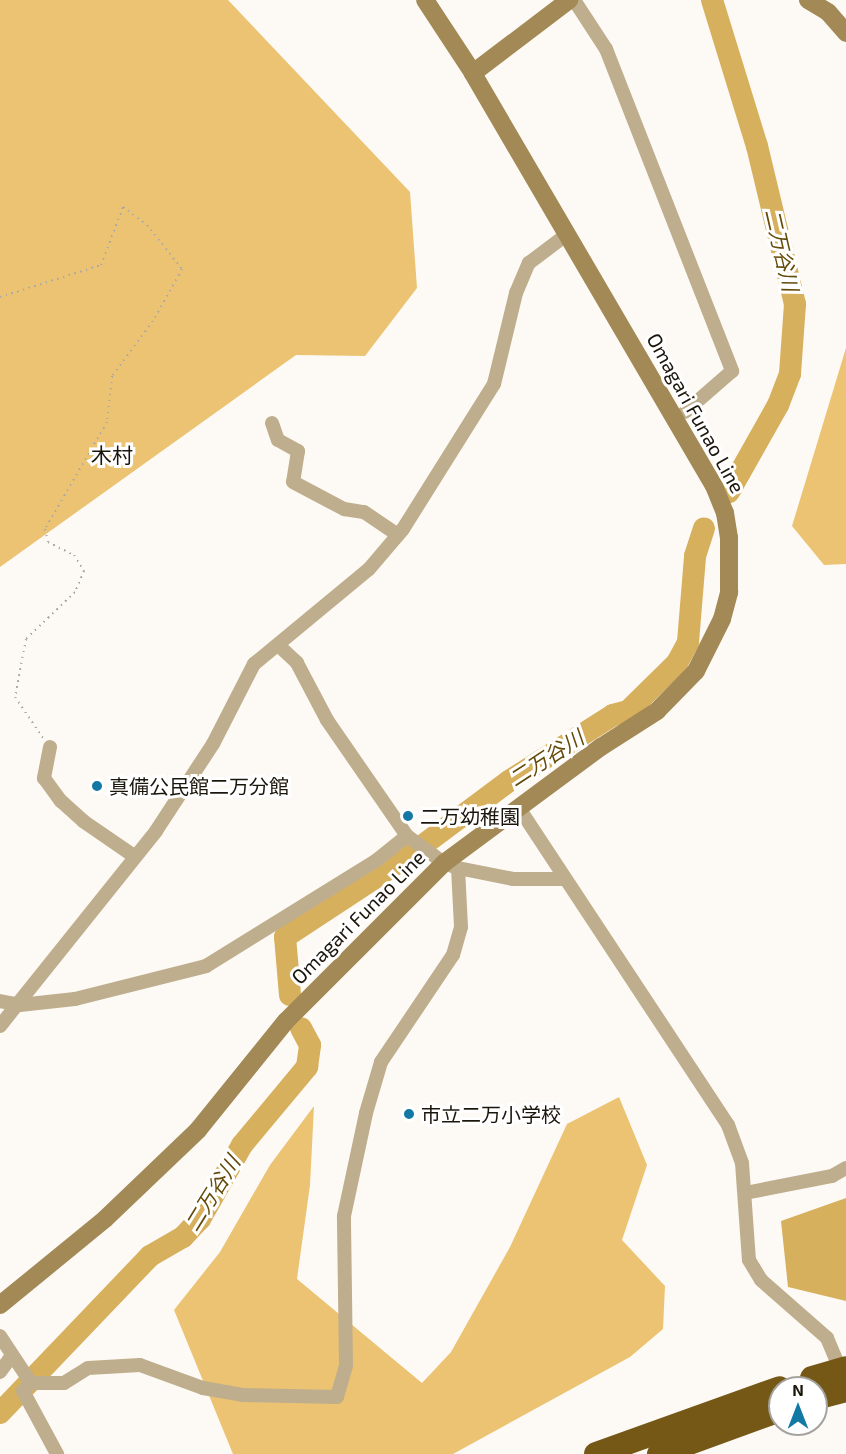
<!DOCTYPE html>
<meta charset="utf-8">
<style>
body{margin:0}
#map{position:relative;width:846px;height:1454px;overflow:hidden;background:#fdfaf5;font-family:"Exo 2","Noto Sans JP",sans-serif}
div>[style]{position:absolute}
.forest>*{inset:0;background:#ebc372}
.water>*{inset:0;background:#d7b05e}
.river>*{height:22px;margin:-11px;padding:0 11px;transform-origin:11px;border-radius:11px;background:#d7b05e}
.path>*{height:2px;margin-top:-1px;transform-origin:0;background:repeating-linear-gradient(90deg,#aca9a2 0 1.5px,transparent 0 6px)}
.minor>*{height:14px;margin:-7px;padding:0 7px;transform-origin:7px;border-radius:7px;background:#bfae8d}
.secondary>*{height:18px;margin:-9px;padding:0 9px;transform-origin:9px;border-radius:9px;background:#a28956}
.motorway>*{height:24px;margin:-12px;padding:0 12px;transform-origin:12px;border-radius:12px;background:#755816}
.motorway-bridge>*{height:24px;margin:-12px;padding:0 12px;transform-origin:12px;border-radius:12px;background:#755816}
.dots>*{width:16px;height:16px;translate:-50% -50%;box-sizing:border-box;border:3px solid #fff;border-radius:50%}
span{translate:-50% -50%;white-space:nowrap;text-align:center;line-height:1.15;-webkit-text-stroke:6px #fff;paint-order:stroke}
.street-label{font-size:20px;color:#1b160c}
.poi-label{font-size:20px;color:#1b160c}
.left{translate:0 -50%;text-align:left}
.water-label{font-size:21px;color:#654b08;font-style:italic}
.neighbourhood-label{font-size:21px;color:#1b160c}
.north{position:absolute;left:768px;top:1376px;width:60px;height:60px;box-sizing:border-box;background:#fff;border:2px solid #a4a29e;border-radius:50%;rotate:0deg;font-size:16px;font-weight:700;line-height:24px;text-align:center;color:#1b160c}
.north::after{content:'';display:block;margin:auto;width:21px;height:27px;background:#1379a4;clip-path:polygon(50% 0,100% 100%,50% 72%,0 100%)}
</style>
<div id="map">
<div class="forest">
<i style="clip-path:polygon(0 0,228px 0,410px 192px,417px 288px,365px 356px,296px 355px,0 567px)"></i>
<i style="clip-path:polygon(846px 348px,846px 564px,824px 565px,792px 526px)"></i>
<i style="clip-path:polygon(619px 1097px,647px 1165px,622px 1240px,665px 1286px,663px 1329px,630px 1357px,453px 1454px,233px 1454px,174px 1310px,220px 1252px,270px 1165px,314px 1106px,310px 1185px,297px 1279px,422px 1383px,451px 1352px,510px 1247px,567px 1124px)"></i>
</div>
<div class="water">
<i style="clip-path:polygon(846px 1198px,846px 1301px,788px 1287px,781px 1221px)"></i>
</div>
<div class="river">
<i style="left:712px;top:0;width:153px;rotate:72.9deg"></i>
<i style="left:757px;top:146px;width:163px;rotate:76.5deg"></i>
<i style="left:795px;top:304px;width:70px;rotate:94.1deg"></i>
<i style="left:790px;top:374px;width:33px;rotate:111deg"></i>
<i style="left:778px;top:405px;width:100px;rotate:119.4deg"></i>
<i style="left:290px;top:995px;width:58px;rotate:-94.9deg"></i>
<i style="left:285px;top:937px;width:146px;rotate:-33.3deg"></i>
<i style="left:407px;top:857px;width:127px;rotate:-36.7deg"></i>
<i style="left:509px;top:781px;width:123px;rotate:-32.4deg"></i>
<i style="left:613px;top:715px;width:16px;rotate:-15deg"></i>
<i style="left:628px;top:711px;width:69px;rotate:-44.4deg"></i>
<i style="left:677px;top:663px;width:24px;rotate:-62deg"></i>
<i style="left:688px;top:642px;width:86px;rotate:-85.3deg"></i>
<i style="left:695px;top:556px;width:29px;rotate:-72deg"></i>
<i style="left:0;top:1413px;width:217px;rotate:-46.3deg"></i>
<i style="left:150px;top:1256px;width:38px;rotate:-30deg"></i>
<i style="left:183px;top:1237px;width:25px;rotate:-47deg"></i>
<i style="left:200px;top:1219px;width:85px;rotate:-60.4deg"></i>
<i style="left:242px;top:1145px;width:102px;rotate:-50.2deg"></i>
<i style="left:307px;top:1067px;width:22px;rotate:-82deg"></i>
<i style="left:310px;top:1045px;width:19px;rotate:-118deg"></i>
</div>
<div class="path">
<i style="left:0;top:297px;width:106px;rotate:-17.6deg"></i>
<i style="left:101px;top:265px;width:62px;rotate:-69.2deg"></i>
<i style="left:123px;top:207px;width:30px;rotate:37deg"></i>
<i style="left:147px;top:225px;width:56px;rotate:51.5deg"></i>
<i style="left:182px;top:269px;width:60px;rotate:119.1deg"></i>
<i style="left:153px;top:321px;width:69px;rotate:126.7deg"></i>
<i style="left:112px;top:376px;width:46px;rotate:96.2deg"></i>
<i style="left:107px;top:422px;width:124px;rotate:120.1deg"></i>
<i style="left:45px;top:529px;width:13px;rotate:77deg"></i>
<i style="left:48px;top:542px;width:29px;rotate:27deg"></i>
<i style="left:74px;top:555px;width:19px;rotate:58deg"></i>
<i style="left:84px;top:571px;width:23px;rotate:113deg"></i>
<i style="left:75px;top:592px;width:68px;rotate:136.2deg"></i>
<i style="left:26px;top:639px;width:59px;rotate:100.7deg"></i>
<i style="left:15px;top:697px;width:50px;rotate:55.7deg"></i>
</div>
<div class="minor">
<i style="left:574px;top:0;width:59px;rotate:56.9deg"></i>
<i style="left:606px;top:49px;width:346px;rotate:68.6deg"></i>
<i style="left:732px;top:371px;width:62px;rotate:138.9deg"></i>
<i style="left:272px;top:423px;width:18px;rotate:71deg"></i>
<i style="left:278px;top:440px;width:23px;rotate:29deg"></i>
<i style="left:298px;top:451px;width:31px;rotate:99deg"></i>
<i style="left:293px;top:482px;width:58px;rotate:27.9deg"></i>
<i style="left:344px;top:509px;width:20px;rotate:9deg"></i>
<i style="left:364px;top:512px;width:41px;rotate:34.1deg"></i>
<i style="left:278px;top:645px;width:26px;rotate:43deg"></i>
<i style="left:297px;top:663px;width:64px;rotate:62.2deg"></i>
<i style="left:327px;top:720px;width:141px;rotate:55.4deg"></i>
<i style="left:407px;top:836px;width:46px;rotate:36.1deg"></i>
<i style="left:444px;top:863px;width:15px;rotate:20deg"></i>
<i style="left:458px;top:868px;width:56px;rotate:11.3deg"></i>
<i style="left:513px;top:879px;width:51px"></i>
<i style="left:50px;top:747px;width:32px;rotate:101deg"></i>
<i style="left:44px;top:778px;width:29px;rotate:54deg"></i>
<i style="left:61px;top:801px;width:30px;rotate:42deg"></i>
<i style="left:83px;top:821px;width:62px;rotate:34.5deg"></i>
<i style="left:519px;top:808px;width:380px;rotate:56.6deg"></i>
<i style="left:728px;top:1125px;width:40px;rotate:69.8deg"></i>
<i style="left:742px;top:1163px;width:97px;rotate:85.9deg"></i>
<i style="left:749px;top:1260px;width:23px;rotate:59deg"></i>
<i style="left:761px;top:1280px;width:88px;rotate:41.3deg"></i>
<i style="left:827px;top:1338px;width:41px;rotate:67.2deg"></i>
<i style="left:0;top:1001px;width:20px;rotate:11deg"></i>
<i style="left:20px;top:1005px;width:55px;rotate:-6.2deg"></i>
<i style="left:75px;top:999px;width:135px;rotate:-14.1deg"></i>
<i style="left:206px;top:966px;width:201px;rotate:-31.8deg"></i>
<i style="left:377px;top:860px;width:38px;rotate:-39deg"></i>
<i style="left:0;top:1026px;width:250px;rotate:-51.3deg"></i>
<i style="left:156px;top:831px;width:104px;rotate:-56.8deg"></i>
<i style="left:213px;top:744px;width:90px;rotate:-62.9deg"></i>
<i style="left:254px;top:664px;width:149px;rotate:-39.6deg"></i>
<i style="left:369px;top:569px;width:52px;rotate:-49.6deg"></i>
<i style="left:403px;top:529px;width:171px;rotate:-57.9deg"></i>
<i style="left:494px;top:384px;width:94px;rotate:-76.4deg"></i>
<i style="left:516px;top:293px;width:33px;rotate:-67deg"></i>
<i style="left:529px;top:263px;width:46px;rotate:-37.1deg"></i>
<i style="left:745px;top:1193px;width:89px;rotate:-11.1deg"></i>
<i style="left:832px;top:1176px;width:16px;rotate:-30deg"></i>
<i style="left:0;top:1336px;width:56px;rotate:56.6deg"></i>
<i style="left:31px;top:1383px;width:33px"></i>
<i style="left:64px;top:1383px;width:28px;rotate:-32deg"></i>
<i style="left:88px;top:1368px;width:52px;rotate:-3.3deg"></i>
<i style="left:140px;top:1365px;width:67px;rotate:20.1deg"></i>
<i style="left:203px;top:1388px;width:40px;rotate:10deg"></i>
<i style="left:242px;top:1395px;width:95px;rotate:1.2deg"></i>
<i style="left:337px;top:1397px;width:33px;rotate:-74deg"></i>
<i style="left:346px;top:1365px;width:149px;rotate:-90.8deg"></i>
<i style="left:344px;top:1216px;width:105px;rotate:-77.9deg"></i>
<i style="left:366px;top:1113px;width:53px;rotate:-73.6deg"></i>
<i style="left:381px;top:1062px;width:129px;rotate:-56.1deg"></i>
<i style="left:453px;top:955px;width:29px;rotate:-74deg"></i>
<i style="left:461px;top:927px;width:59px;rotate:-92.9deg"></i>
<i style="left:0;top:1372px;width:19px;rotate:-54deg"></i>
<i style="left:31px;top:1383px;width:11px;rotate:135deg"></i>
<i style="left:23px;top:1391px;width:72px;rotate:61.6deg"></i>
</div>
<div class="secondary">
<i style="left:808px;top:0;width:23px;rotate:31deg"></i>
<i style="left:828px;top:12px;width:28px;rotate:49deg"></i>
<i style="left:473px;top:73px;width:121px;rotate:-37.2deg"></i>
<i style="left:0;top:1305px;width:136px;rotate:-39.3deg"></i>
<i style="left:105px;top:1219px;width:129px;rotate:-43.7deg"></i>
<i style="left:198px;top:1130px;width:140px;rotate:-51.1deg"></i>
<i style="left:286px;top:1021px;width:223px;rotate:-45deg"></i>
<i style="left:444px;top:863px;width:195px;rotate:-36.5deg"></i>
<i style="left:601px;top:747px;width:67px;rotate:-32.7deg"></i>
<i style="left:657px;top:711px;width:56px;rotate:-45.7deg"></i>
<i style="left:696px;top:671px;width:58px;rotate:-63.4deg"></i>
<i style="left:722px;top:619px;width:28px;rotate:-75deg"></i>
<i style="left:729px;top:592px;width:54px;rotate:-90deg"></i>
<i style="left:729px;top:538px;width:25px;rotate:-99deg"></i>
<i style="left:725px;top:513px;width:29px;rotate:-112deg"></i>
<i style="left:714px;top:486px;width:478px;rotate:-120.3deg"></i>
<i style="left:473px;top:73px;width:87px;rotate:-123.3deg"></i>
</div>
<div class="motorway">
<i style="left:816px;top:1398px;width:31px;rotate:-15deg"></i>
<i style="left:596px;top:1454px;width:195px;rotate:-19.7deg"></i>
<i style="left:659px;top:1454px;width:129px;rotate:-20deg"></i>
</div>
<div class="motorway-bridge">
<i style="left:812px;top:1378px;width:35px;rotate:-16deg"></i>
</div>
<div class="dots">
<i style="left:97px;top:786px;background:#1379a4"></i>
<i style="left:408px;top:816px;background:#1379a4"></i>
<i style="left:409px;top:1114px;background:#1379a4"></i>
</div>
<div class="street-label">
<span style="left:696px;top:413px;rotate:61deg">Omagari Funao Line</span>
<span style="left:358px;top:917px;rotate:-45deg">Omagari Funao Line</span>
</div>
<div class="poi-label">
<span class="left" style="left:109px;top:786px">真備公民館二万分館</span>
<span class="left" style="left:420px;top:816px">二万幼稚園</span>
<span class="left" style="left:421px;top:1114px">市立二万小学校</span>
</div>
<div class="water-label">
<span style="left:782px;top:250px;rotate:77deg">二万谷川</span>
<span style="left:546px;top:758px;rotate:-33deg">二万谷川</span>
<span style="left:212px;top:1193px;rotate:-58deg">二万谷川</span>
</div>
<div class="neighbourhood-label">
<span style="left:112px;top:455px">木村</span>
</div>
<div class="north">N</div>
</div>
